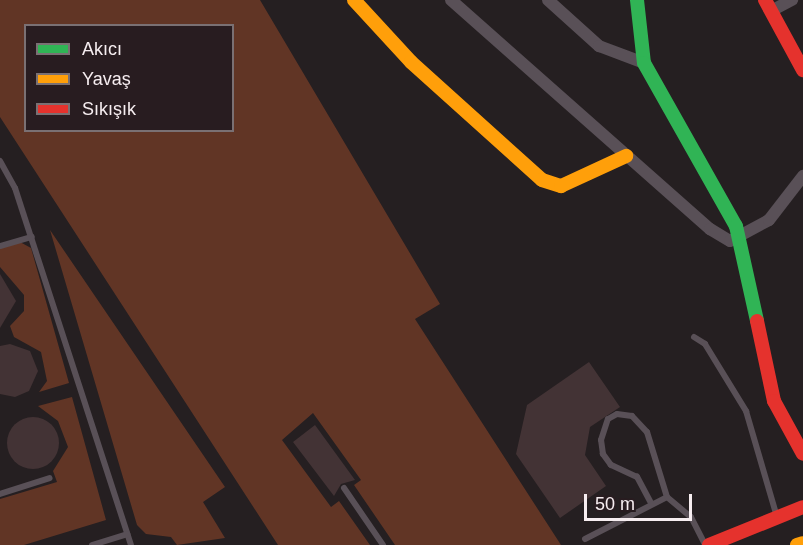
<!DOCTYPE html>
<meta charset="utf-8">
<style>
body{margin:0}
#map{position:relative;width:803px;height:545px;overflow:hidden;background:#251f21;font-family:Arial,sans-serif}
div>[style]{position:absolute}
.green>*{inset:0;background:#613525}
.building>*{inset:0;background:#433335}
.round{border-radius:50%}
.lane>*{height:6px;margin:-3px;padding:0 3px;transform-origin:3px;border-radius:3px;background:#595057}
.street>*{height:12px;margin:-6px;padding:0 6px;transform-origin:6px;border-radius:6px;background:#595057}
.fast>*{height:14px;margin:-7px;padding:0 7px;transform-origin:7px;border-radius:7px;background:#30b455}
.slow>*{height:14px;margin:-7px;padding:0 7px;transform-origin:7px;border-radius:7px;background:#ff9f0a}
.jam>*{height:14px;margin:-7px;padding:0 7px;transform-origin:7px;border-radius:7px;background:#e5322d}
span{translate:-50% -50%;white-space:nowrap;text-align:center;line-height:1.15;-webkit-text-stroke:6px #281c20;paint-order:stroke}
.legend{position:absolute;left:24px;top:24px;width:210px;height:108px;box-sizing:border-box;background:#281c20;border:2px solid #7a7073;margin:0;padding:8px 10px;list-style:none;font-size:18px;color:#f6edf0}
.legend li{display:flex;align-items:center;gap:12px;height:30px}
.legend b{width:30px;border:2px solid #7a7073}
.scale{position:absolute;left:584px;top:494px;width:108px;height:27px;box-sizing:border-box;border:3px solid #f6edf0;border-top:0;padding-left:8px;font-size:18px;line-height:21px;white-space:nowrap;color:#f6edf0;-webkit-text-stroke:4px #281c20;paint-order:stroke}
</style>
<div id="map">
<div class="green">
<i style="clip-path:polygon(evenodd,0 0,260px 0,440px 304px,415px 319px,561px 545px,395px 545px,354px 485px,361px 480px,313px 413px,282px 440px,331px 507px,339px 501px,370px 545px,278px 545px,0 117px,0 0,26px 26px,232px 26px,232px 130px,26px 130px,26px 26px)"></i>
<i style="clip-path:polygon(50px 230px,225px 487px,203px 502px,225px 538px,177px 545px,171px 537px,146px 534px,137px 525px)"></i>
<i style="clip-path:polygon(20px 242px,31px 248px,69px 383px,39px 392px,47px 381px,41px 352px,14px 337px,10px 326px,24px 311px,24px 295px,0 267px,0 247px)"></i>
<i style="clip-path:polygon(72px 397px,106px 520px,24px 545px,0 545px,0 499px,57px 482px,53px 471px,68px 447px,58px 421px,38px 406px)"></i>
</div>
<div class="building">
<i style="clip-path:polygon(0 274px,16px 301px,0 328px)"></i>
<i style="clip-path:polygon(10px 344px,30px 351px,38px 371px,29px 391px,15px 397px,0 394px,0 346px)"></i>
<i style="clip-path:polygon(589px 362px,620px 407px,590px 427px,585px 455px,606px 486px,560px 518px,516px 454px,527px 405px)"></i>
<i class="round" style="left:7px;top:417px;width:52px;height:52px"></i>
<i style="clip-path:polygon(315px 425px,355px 480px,341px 484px,334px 496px,293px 442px)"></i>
</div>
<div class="lane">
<i style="left:0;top:161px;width:31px;rotate:61deg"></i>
<i style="left:15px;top:188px;width:375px;rotate:72deg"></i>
<i style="left:0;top:246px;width:33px;rotate:-16deg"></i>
<i style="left:694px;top:337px;width:13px;rotate:32deg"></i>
<i style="left:705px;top:344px;width:79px;rotate:58.5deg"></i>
<i style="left:746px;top:411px;width:110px;rotate:73.7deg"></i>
<i style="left:344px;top:488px;width:69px;rotate:55.6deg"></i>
<i style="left:0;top:494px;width:52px;rotate:-17.7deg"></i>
<i style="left:651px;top:503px;width:30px;rotate:-118deg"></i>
<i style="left:637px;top:477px;width:29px;rotate:-155deg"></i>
<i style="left:611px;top:465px;width:14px;rotate:-126deg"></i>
<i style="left:603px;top:454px;width:14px;rotate:-98deg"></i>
<i style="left:601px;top:440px;width:22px;rotate:-72deg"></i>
<i style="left:608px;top:419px;width:10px;rotate:-29deg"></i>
<i style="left:617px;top:414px;width:15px;rotate:8deg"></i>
<i style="left:632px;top:416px;width:22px;rotate:47deg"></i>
<i style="left:647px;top:432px;width:68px;rotate:72.9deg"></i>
<i style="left:585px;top:539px;width:92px;rotate:-27.1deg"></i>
<i style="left:667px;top:497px;width:31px;rotate:40deg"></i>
<i style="left:691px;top:517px;width:30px;rotate:63deg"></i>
<i style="left:92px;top:545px;width:37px;rotate:-17deg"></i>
</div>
<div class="street">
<i style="left:451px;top:0;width:346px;rotate:41.5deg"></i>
<i style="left:710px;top:229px;width:23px;rotate:31deg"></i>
<i style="left:730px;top:241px;width:44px;rotate:-28.3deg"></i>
<i style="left:769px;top:220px;width:56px;rotate:-52.3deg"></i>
<i style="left:548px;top:0;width:69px;rotate:42deg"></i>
<i style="left:599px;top:46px;width:48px;rotate:20.7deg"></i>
<i style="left:771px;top:11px;width:24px;rotate:-28deg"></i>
</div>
<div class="fast">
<i style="left:637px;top:0;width:63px;rotate:83.7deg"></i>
<i style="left:644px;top:63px;width:187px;rotate:60.6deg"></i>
<i style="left:736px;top:226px;width:97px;rotate:77.5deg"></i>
</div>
<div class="slow">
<i style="left:354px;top:0;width:84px;rotate:47.4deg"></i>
<i style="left:411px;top:62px;width:176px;rotate:42deg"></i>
<i style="left:542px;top:180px;width:20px;rotate:18deg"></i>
<i style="left:561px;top:186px;width:72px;rotate:-24.8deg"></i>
<i style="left:797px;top:545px;width:6px;rotate:-18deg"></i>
</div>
<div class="jam">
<i style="left:765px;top:0;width:80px;rotate:61.5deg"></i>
<i style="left:757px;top:321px;width:82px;rotate:78deg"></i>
<i style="left:774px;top:401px;width:60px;rotate:61.3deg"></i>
<i style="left:709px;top:545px;width:101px;rotate:-22deg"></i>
</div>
<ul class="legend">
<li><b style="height:8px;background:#30b455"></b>Akıcı</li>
<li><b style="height:8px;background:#ff9f0a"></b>Yavaş</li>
<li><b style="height:8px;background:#e5322d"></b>Sıkışık</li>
</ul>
<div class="scale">50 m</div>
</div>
